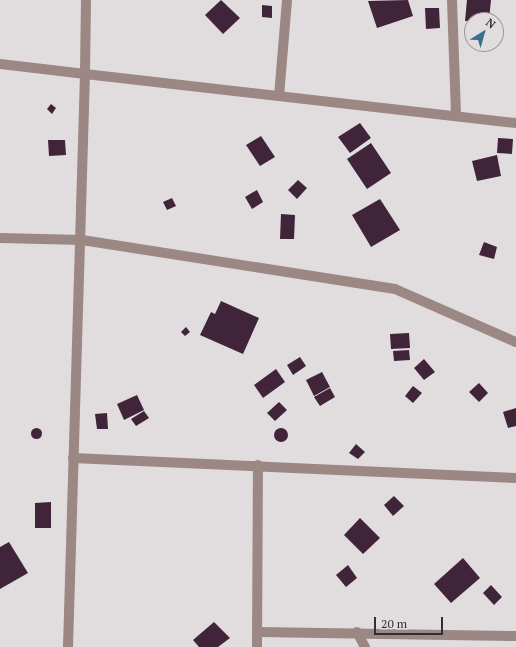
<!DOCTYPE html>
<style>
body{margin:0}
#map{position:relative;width:516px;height:647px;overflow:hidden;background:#e1ddde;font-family:"PT Serif",serif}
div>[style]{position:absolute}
.building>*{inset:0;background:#402439}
.round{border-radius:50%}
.minor>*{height:10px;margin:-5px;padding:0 5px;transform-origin:5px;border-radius:5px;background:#9b8783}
span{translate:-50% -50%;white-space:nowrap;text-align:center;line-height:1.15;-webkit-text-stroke:4px #e1ddde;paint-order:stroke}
.north{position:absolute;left:464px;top:12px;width:40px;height:40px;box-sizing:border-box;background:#e1ddde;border:1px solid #9a9798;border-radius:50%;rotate:37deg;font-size:11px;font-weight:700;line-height:16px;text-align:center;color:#302e2f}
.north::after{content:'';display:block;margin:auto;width:14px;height:18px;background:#367289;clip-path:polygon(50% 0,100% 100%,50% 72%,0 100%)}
.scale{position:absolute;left:374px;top:617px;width:69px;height:18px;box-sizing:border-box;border:2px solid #302e2f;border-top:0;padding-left:5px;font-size:12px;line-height:14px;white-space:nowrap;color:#302e2f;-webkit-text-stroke:3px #e1ddde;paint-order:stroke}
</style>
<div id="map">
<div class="building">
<i style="clip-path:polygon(221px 0,240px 18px,223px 34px,205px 15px)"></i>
<i style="clip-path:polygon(408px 0,413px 16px,377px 28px,368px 1px)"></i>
<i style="clip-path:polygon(467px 0,491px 0,489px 20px,465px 21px)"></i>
<i style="clip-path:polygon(262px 5px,272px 6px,272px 18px,262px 17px)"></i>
<i style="clip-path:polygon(425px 8px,439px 8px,440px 28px,426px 29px)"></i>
<i style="clip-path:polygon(51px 104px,56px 108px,52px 114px,47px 109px)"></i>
<i style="clip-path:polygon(360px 123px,371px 138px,350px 153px,338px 137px)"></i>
<i style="clip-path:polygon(261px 136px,275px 157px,260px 166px,246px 145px)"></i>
<i style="clip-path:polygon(498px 138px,513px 139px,512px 154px,497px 153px)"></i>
<i style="clip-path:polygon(48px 140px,65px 140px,66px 155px,49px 156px)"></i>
<i style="clip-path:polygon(371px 143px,391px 173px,367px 189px,347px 159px)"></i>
<i style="clip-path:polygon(497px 155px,501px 176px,477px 181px,472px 161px)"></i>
<i style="clip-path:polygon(298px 180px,307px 188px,297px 199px,288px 190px)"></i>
<i style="clip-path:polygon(257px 190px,263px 202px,252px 209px,245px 197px)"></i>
<i style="clip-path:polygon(172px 198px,176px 206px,167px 210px,163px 202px)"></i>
<i style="clip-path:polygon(380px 199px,400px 230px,371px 247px,352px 215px)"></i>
<i style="clip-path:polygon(281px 214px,295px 215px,294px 239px,280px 239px)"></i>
<i style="clip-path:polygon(484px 242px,497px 247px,494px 259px,479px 255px)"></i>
<i style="clip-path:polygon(221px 301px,259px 318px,243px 354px,200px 335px,211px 312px,215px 314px)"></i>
<i style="clip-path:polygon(186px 327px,190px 332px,185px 336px,181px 332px)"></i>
<i style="clip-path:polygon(409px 333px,410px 348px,391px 349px,390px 334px)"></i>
<i style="clip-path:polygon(409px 350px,410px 360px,394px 361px,393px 351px)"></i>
<i style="clip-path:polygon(300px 357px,306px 366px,293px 375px,287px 365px)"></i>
<i style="clip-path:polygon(424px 359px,435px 372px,424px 380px,414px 368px)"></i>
<i style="clip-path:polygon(276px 369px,285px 382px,263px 398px,254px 385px)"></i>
<i style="clip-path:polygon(322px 372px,330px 387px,314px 396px,306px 380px)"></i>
<i style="clip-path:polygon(479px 383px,488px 393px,479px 402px,469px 392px)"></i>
<i style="clip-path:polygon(413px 386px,422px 393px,413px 403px,405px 396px)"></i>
<i style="clip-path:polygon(330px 388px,335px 397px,320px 406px,314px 397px)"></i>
<i style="clip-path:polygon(137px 395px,144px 410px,124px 420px,117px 404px)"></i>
<i style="clip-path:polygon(279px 402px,287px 410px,275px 421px,267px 413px)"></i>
<i style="clip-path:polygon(516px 408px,516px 426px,508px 428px,503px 412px)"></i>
<i style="clip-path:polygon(144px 411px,149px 418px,136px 426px,131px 419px)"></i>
<i style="clip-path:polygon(107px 413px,108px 429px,97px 429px,95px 414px)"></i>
<i class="round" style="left:30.5px;top:427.5px;width:11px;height:11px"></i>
<i class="round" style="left:274px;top:428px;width:14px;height:14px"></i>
<i style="clip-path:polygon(356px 444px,365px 452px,358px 459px,349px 453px)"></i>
<i style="clip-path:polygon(394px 496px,404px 506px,393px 516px,384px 505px)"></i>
<i style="clip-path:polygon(51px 502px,51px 528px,35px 528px,35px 503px)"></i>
<i style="clip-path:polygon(360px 518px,380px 538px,363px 554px,344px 535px)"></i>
<i style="clip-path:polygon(9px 542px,28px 573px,0 589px,0 547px)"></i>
<i style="clip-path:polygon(463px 558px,480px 578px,451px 603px,434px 584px)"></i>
<i style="clip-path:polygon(348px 565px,357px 578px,346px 587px,336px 575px)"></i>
<i style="clip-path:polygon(491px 585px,502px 597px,494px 605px,483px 593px)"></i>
<i style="clip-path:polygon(214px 622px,230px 638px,218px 647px,199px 647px,193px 640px)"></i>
</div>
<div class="minor">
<i style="left:86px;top:0;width:74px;rotate:90.8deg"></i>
<i style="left:85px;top:74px;width:434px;rotate:6.5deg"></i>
<i style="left:452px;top:0;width:116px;rotate:88deg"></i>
<i style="left:0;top:64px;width:86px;rotate:6.7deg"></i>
<i style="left:85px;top:74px;width:573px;rotate:91.7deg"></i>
<i style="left:279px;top:96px;width:96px;rotate:-85.2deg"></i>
<i style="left:0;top:238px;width:82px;rotate:1.4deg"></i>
<i style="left:82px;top:240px;width:317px;rotate:8.9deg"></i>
<i style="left:395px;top:289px;width:132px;rotate:23.7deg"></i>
<i style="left:73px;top:458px;width:443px;rotate:2.6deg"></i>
<i style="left:258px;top:632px;width:258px;rotate:0.9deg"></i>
<i style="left:357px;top:632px;width:17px;rotate:62deg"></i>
<i style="left:257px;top:647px;width:182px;rotate:-89.7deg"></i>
</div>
<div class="north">N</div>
<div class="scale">20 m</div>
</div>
